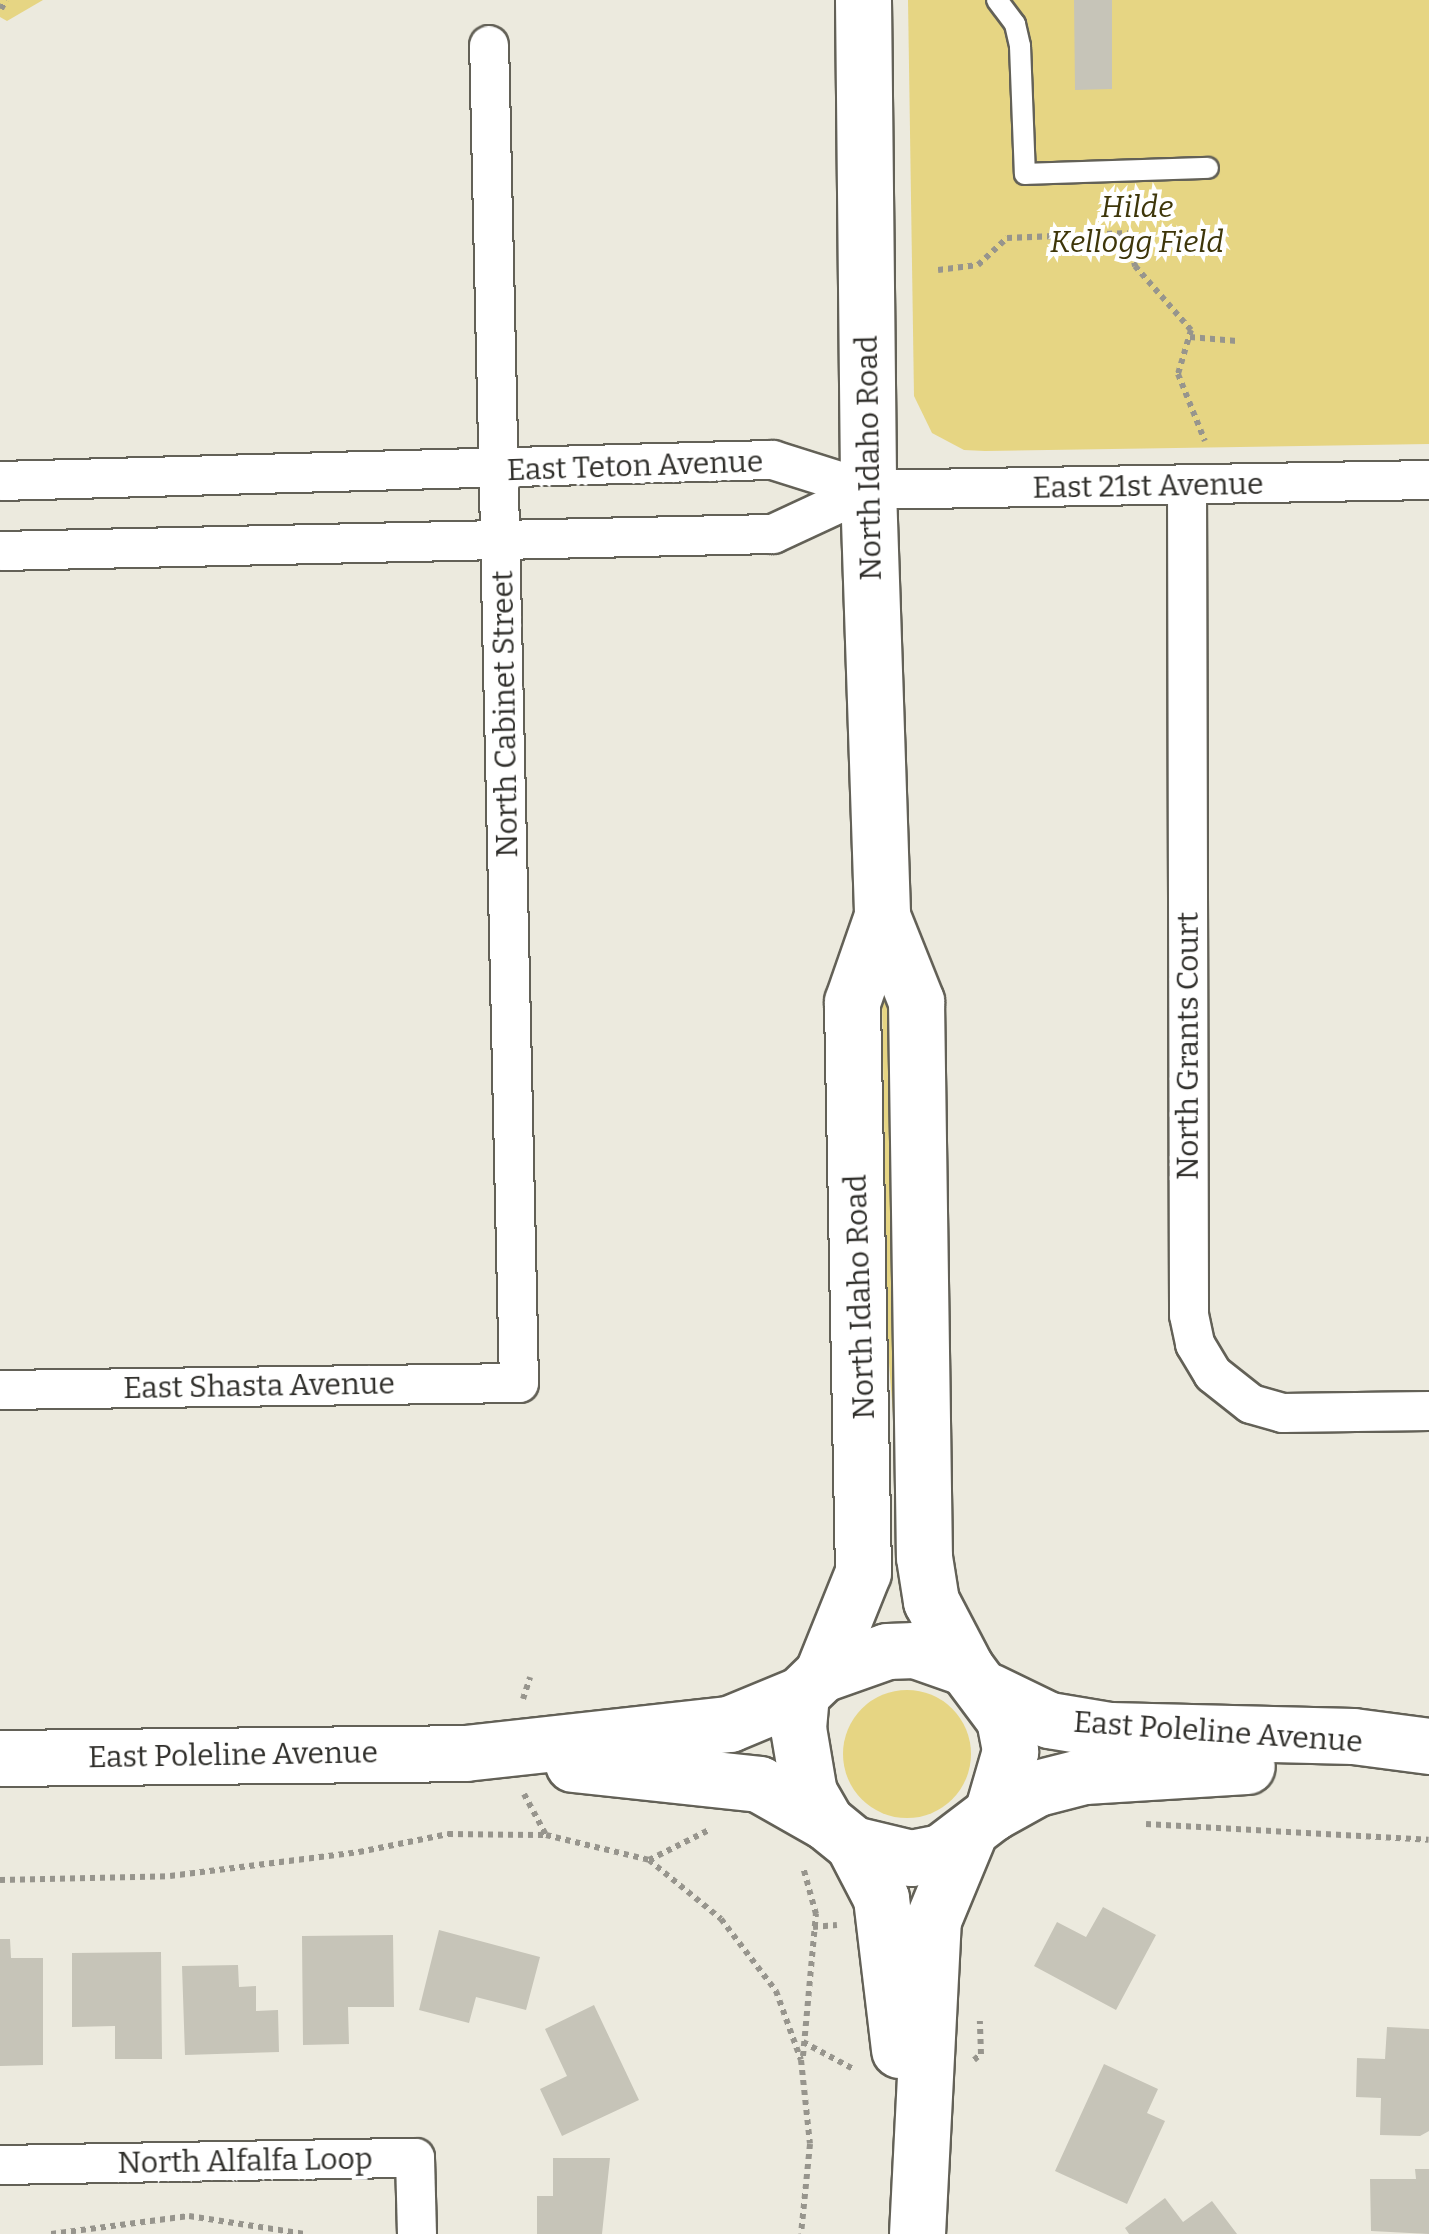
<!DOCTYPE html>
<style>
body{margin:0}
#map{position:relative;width:1429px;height:2234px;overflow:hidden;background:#eceade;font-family:Bitter,serif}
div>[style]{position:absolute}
.green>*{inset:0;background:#e6d583}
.round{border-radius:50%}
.building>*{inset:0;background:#c6c4b8}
.path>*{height:6px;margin-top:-3px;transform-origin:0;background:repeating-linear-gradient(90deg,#97958d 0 5px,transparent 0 10px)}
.roads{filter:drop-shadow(2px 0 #636157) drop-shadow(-2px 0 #636157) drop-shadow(0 2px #636157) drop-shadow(0 -2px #636157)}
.service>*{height:20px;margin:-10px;padding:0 10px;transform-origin:10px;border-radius:10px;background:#fff}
.minor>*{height:38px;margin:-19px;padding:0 19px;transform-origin:19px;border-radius:19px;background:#fff}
.secondary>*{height:55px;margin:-27.5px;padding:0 27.5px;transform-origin:27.5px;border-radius:27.5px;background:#fff}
span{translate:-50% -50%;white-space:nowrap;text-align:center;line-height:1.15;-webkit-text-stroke:8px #fff;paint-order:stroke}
.park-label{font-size:30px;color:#3e360a;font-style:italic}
.street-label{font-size:30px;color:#302f2b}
</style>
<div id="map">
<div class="green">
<i style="clip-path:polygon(0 0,43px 0,7px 21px,0 17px)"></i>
<i style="clip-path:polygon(908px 0,1429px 0,1429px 444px,985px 451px,964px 450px,932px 433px,914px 396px)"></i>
<i style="clip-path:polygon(889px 991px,901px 1516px,888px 1350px,882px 998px)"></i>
<i class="round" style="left:843px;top:1690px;width:128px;height:128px"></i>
</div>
<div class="building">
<i style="clip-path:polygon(1074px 0,1112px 0,1112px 89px,1075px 90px)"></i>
<i style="clip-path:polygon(1103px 1907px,1156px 1935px,1116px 2010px,1034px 1966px,1057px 1922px,1086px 1937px)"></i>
<i style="clip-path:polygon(439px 1930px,540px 1957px,526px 2010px,476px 1997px,469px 2023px,419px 2010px)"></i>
<i style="clip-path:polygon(393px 1935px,394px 2007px,348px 2007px,349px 2044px,303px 2045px,302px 1936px)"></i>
<i style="clip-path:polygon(0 1939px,10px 1939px,11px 1958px,43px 1958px,43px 2065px,0 2066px)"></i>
<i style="clip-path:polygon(161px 1952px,162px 2059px,115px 2059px,115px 2026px,72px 2027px,72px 1953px)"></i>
<i style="clip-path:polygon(238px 1965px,239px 1987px,256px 1986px,256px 2011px,278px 2010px,279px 2052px,185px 2055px,182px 1966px)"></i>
<i style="clip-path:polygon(594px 2005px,639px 2100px,562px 2136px,540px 2089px,567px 2076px,545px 2029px)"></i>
<i style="clip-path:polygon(1387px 2027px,1429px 2029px,1429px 2131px,1420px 2136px,1380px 2135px,1381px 2098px,1356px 2097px,1357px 2058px,1385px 2059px)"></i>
<i style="clip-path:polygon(1104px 2064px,1158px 2089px,1147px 2113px,1165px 2121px,1127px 2204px,1055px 2171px)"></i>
<i style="clip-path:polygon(553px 2158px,610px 2158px,602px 2234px,537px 2234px,537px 2196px,553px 2196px)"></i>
<i style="clip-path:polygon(1415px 2169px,1429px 2169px,1429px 2234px,1371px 2231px,1370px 2179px,1416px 2179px)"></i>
<i style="clip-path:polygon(1165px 2198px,1183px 2222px,1212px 2201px,1237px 2234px,1129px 2234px,1125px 2228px)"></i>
</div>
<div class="path">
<i style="left:1px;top:9px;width:10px;rotate:-61deg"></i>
<i style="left:938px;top:270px;width:40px;rotate:-7.1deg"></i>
<i style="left:978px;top:265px;width:40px;rotate:-43deg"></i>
<i style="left:1007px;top:238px;width:121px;rotate:-2.4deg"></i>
<i style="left:1128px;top:233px;width:34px;rotate:78deg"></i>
<i style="left:1135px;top:266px;width:85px;rotate:48.8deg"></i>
<i style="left:1191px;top:330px;width:46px;rotate:106.5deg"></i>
<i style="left:1178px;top:374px;width:72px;rotate:68.1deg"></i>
<i style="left:1190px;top:337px;width:47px;rotate:4.9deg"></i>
<i style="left:523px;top:1699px;width:23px;rotate:-72deg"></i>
<i style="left:524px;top:1794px;width:47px;rotate:61.8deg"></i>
<i style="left:1146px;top:1824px;width:283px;rotate:3.2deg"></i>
<i style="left:649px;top:1860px;width:67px;rotate:-26.6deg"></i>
<i style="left:0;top:1880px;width:170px;rotate:-1.3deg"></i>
<i style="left:170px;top:1876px;width:191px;rotate:-7.2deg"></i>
<i style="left:359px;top:1852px;width:91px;rotate:-11.4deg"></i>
<i style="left:448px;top:1834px;width:98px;rotate:0.6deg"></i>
<i style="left:546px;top:1835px;width:106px;rotate:13.6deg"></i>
<i style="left:649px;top:1860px;width:93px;rotate:39.3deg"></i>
<i style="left:721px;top:1919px;width:91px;rotate:52.6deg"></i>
<i style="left:776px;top:1991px;width:73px;rotate:70.1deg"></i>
<i style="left:801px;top:2060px;width:84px;rotate:83.9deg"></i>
<i style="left:810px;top:2144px;width:90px;rotate:95.7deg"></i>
<i style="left:813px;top:1927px;width:24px;rotate:-5deg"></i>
<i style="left:803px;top:2042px;width:59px;rotate:28.3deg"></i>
<i style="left:803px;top:2056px;width:143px;rotate:-84.8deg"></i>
<i style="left:816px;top:1914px;width:49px;rotate:-105.5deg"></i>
<i style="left:974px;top:2060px;width:9px;rotate:-41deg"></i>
<i style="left:981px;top:2054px;width:33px;rotate:-92deg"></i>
<i style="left:51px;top:2234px;width:139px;rotate:-7.4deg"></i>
<i style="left:189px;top:2216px;width:117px;rotate:8.8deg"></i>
</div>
<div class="roads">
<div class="service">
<i style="left:997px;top:0;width:30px;rotate:53deg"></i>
<i style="left:1015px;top:24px;width:23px;rotate:77deg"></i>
<i style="left:1020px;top:46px;width:128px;rotate:87.8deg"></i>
<i style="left:1025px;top:174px;width:183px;rotate:-1.9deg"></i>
</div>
<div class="minor">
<i style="left:0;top:481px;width:773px;rotate:-1.56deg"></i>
<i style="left:773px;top:460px;width:100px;rotate:17.5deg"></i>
<i style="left:868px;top:490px;width:561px;rotate:-1.02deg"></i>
<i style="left:1187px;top:485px;width:830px;rotate:89.86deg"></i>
<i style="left:1189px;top:1315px;width:30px;rotate:78deg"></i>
<i style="left:1195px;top:1344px;width:35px;rotate:59deg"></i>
<i style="left:1213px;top:1374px;width:48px;rotate:38.3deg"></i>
<i style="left:1251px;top:1404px;width:33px;rotate:16deg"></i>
<i style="left:1283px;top:1413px;width:146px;rotate:-0.8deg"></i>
<i style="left:0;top:551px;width:773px;rotate:-1.26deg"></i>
<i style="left:773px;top:534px;width:105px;rotate:-24.9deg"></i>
<i style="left:0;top:1390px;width:519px;rotate:-0.77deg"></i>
<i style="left:519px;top:1383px;width:1338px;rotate:-91.28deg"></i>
<i style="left:0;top:2165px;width:415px;rotate:-1deg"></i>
<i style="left:415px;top:2158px;width:76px;rotate:88.5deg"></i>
</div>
<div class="secondary">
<i style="left:863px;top:0;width:490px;rotate:89.4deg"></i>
<i style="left:868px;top:490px;width:426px;rotate:88.1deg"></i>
<i style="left:882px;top:916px;width:92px;rotate:68.2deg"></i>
<i style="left:916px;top:1001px;width:556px;rotate:89.18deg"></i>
<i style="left:924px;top:1557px;width:45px;rotate:81deg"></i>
<i style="left:931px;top:1601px;width:76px;rotate:62.4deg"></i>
<i style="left:822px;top:1674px;width:110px;rotate:-68.1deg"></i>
<i style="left:863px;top:1572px;width:570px;rotate:-91.11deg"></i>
<i style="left:852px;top:1002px;width:91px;rotate:-70.8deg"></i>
<i style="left:989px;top:1691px;width:67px;rotate:25.8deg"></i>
<i style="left:1049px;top:1720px;width:62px;rotate:9.3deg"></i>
<i style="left:1110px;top:1730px;width:243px;rotate:1.4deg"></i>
<i style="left:1353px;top:1736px;width:77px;rotate:7.5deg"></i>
<i style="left:0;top:1758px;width:465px;rotate:-0.6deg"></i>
<i style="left:465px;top:1753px;width:266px;rotate:-6.3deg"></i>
<i style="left:729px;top:1724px;width:78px;rotate:-22.6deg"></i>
<i style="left:801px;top:1694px;width:29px;rotate:-44deg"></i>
<i style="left:822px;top:1674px;width:69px;rotate:-19.5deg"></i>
<i style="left:887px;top:1651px;width:28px;rotate:-2deg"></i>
<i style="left:915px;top:1650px;width:54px;rotate:19.4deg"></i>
<i style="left:966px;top:1668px;width:64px;rotate:53.3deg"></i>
<i style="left:1004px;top:1719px;width:33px;rotate:79deg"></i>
<i style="left:1010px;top:1751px;width:65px;rotate:106.2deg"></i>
<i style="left:992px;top:1813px;width:64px;rotate:142.6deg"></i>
<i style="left:941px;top:1852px;width:31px;rotate:169deg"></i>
<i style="left:911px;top:1858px;width:60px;rotate:-166.4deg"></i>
<i style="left:853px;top:1844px;width:35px;rotate:-141deg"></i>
<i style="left:826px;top:1822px;width:34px;rotate:-120deg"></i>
<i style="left:809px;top:1793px;width:66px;rotate:-99.6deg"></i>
<i style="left:798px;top:1728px;width:34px;rotate:-85deg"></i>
<i style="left:573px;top:1764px;width:187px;rotate:6.1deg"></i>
<i style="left:759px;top:1784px;width:77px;rotate:29.6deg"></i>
<i style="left:992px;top:1813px;width:51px;rotate:-29.1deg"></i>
<i style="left:1037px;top:1788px;width:49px;rotate:-14.3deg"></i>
<i style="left:1084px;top:1776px;width:163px;rotate:-3.5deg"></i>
<i style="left:853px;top:1844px;width:61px;rotate:62.6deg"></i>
<i style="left:881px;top:1898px;width:153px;rotate:83.2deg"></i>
<i style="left:917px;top:2234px;width:314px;rotate:-87.1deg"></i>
<i style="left:933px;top:1920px;width:89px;rotate:-67.5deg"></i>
</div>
</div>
<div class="park-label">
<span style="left:1137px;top:224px">Hilde<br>Kellogg Field</span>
</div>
<div class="street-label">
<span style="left:869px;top:458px;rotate:-91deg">North Idaho Road</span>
<span style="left:635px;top:466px;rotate:-2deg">East Teton Avenue</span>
<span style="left:1148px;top:486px;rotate:-1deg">East 21st Avenue</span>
<span style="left:505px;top:714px;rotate:-91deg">North Cabinet Street</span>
<span style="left:1188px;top:1046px;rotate:-90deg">North Grants Court</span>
<span style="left:860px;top:1297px;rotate:-92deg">North Idaho Road</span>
<span style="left:259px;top:1386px;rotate:-1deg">East Shasta Avenue</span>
<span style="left:1218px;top:1732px;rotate:4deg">East Poleline Avenue</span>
<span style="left:233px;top:1755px;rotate:-1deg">East Poleline Avenue</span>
<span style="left:245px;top:2161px;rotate:-1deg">North Alfalfa Loop</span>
</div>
</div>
